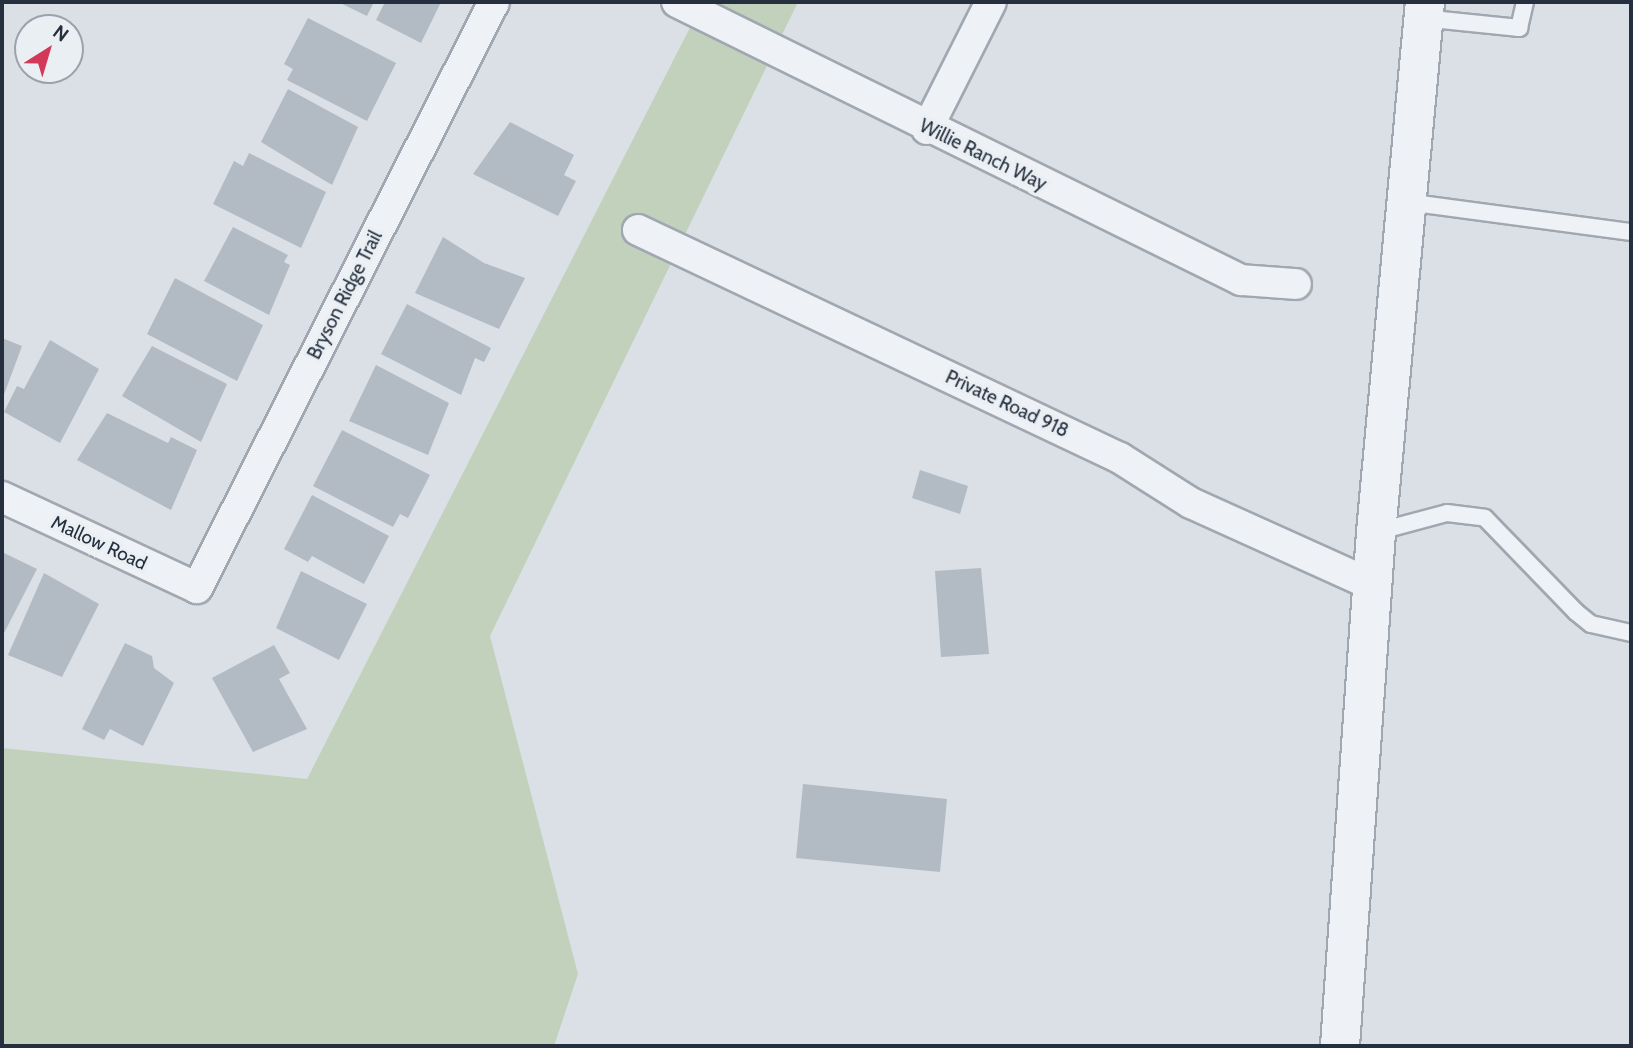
<!DOCTYPE html>
<style>
body{margin:0}
#map{position:relative;width:1633px;height:1048px;overflow:hidden;background:#dbe0e6;font-family:Cabin,sans-serif}
div>[style]{position:absolute}
.green>*{inset:0;background:#c2d1bc}
.building>*{inset:0;background:#b2bac3}
.roads{filter:drop-shadow(2px 0 #a1a7b0) drop-shadow(-2px 0 #a1a7b0) drop-shadow(0 2px #a1a7b0) drop-shadow(0 -2px #a1a7b0)}
.service>*{height:16px;margin:-8px;padding:0 8px;transform-origin:8px;border-radius:8px;background:#eef1f5}
.minor>*{height:30px;margin:-15px;padding:0 15px;transform-origin:15px;border-radius:15px;background:#eef1f5}
.tertiary>*{height:38px;margin:-19px;padding:0 19px;transform-origin:19px;border-radius:19px;background:#eef1f5}
span{translate:-50% -50%;white-space:nowrap;text-align:center;line-height:1.15;-webkit-text-stroke:6px #eaeff4;paint-order:stroke}
.street-label{font-size:19px;color:#252f3d}
.frame{position:absolute;inset:0;border:4px solid #252f3d;pointer-events:none}
.north{position:absolute;left:14px;top:14px;width:70px;height:70px;box-sizing:border-box;background:#eaeff4;border:2px solid #9ba2ab;border-radius:50%;rotate:37deg;font-size:19px;font-weight:700;line-height:28px;text-align:center;color:#252f3d}
.north::after{content:'';display:block;margin:auto;width:24px;height:32px;background:#d43858;clip-path:polygon(50% 0,100% 100%,50% 72%,0 100%)}
</style>
<div id="map">
<div class="green">
<i style="clip-path:polygon(703px 2px,798px 2px,490px 636px,578px 974px,554px 1046px,2px 1046px,2px 748px,307px 779px)"></i>
</div>
<div class="building">
<i style="clip-path:polygon(338px 2px,374px 2px,367px 16px)"></i>
<i style="clip-path:polygon(385px 2px,441px 2px,421px 43px,376px 20px)"></i>
<i style="clip-path:polygon(308px 18px,396px 63px,367px 121px,287px 80px,293px 69px,284px 64px)"></i>
<i style="clip-path:polygon(288px 89px,358px 127px,332px 185px,261px 142px)"></i>
<i style="clip-path:polygon(510px 122px,574px 155px,564px 175px,576px 181px,558px 216px,473px 174px)"></i>
<i style="clip-path:polygon(249px 153px,326px 192px,301px 248px,213px 204px,234px 161px,243px 166px)"></i>
<i style="clip-path:polygon(233px 227px,288px 255px,284px 262px,290px 265px,269px 315px,204px 281px)"></i>
<i style="clip-path:polygon(443px 237px,484px 263px,525px 278px,499px 329px,415px 293px)"></i>
<i style="clip-path:polygon(175px 278px,263px 325px,237px 381px,147px 334px)"></i>
<i style="clip-path:polygon(407px 304px,491px 348px,484px 362px,475px 358px,461px 395px,381px 354px)"></i>
<i style="clip-path:polygon(2px 338px,22px 346px,2px 400px)"></i>
<i style="clip-path:polygon(50px 340px,99px 369px,60px 443px,4px 412px,17px 386px,24px 389px)"></i>
<i style="clip-path:polygon(152px 346px,227px 384px,201px 442px,122px 396px)"></i>
<i style="clip-path:polygon(376px 365px,449px 403px,428px 455px,349px 421px)"></i>
<i style="clip-path:polygon(107px 413px,168px 443px,171px 437px,197px 450px,171px 510px,77px 460px)"></i>
<i style="clip-path:polygon(342px 430px,430px 475px,408px 518px,400px 514px,393px 527px,313px 486px)"></i>
<i style="clip-path:polygon(920px 470px,968px 486px,960px 514px,912px 498px)"></i>
<i style="clip-path:polygon(312px 495px,389px 536px,364px 584px,312px 556px,308px 562px,284px 549px)"></i>
<i style="clip-path:polygon(2px 552px,37px 569px,2px 637px)"></i>
<i style="clip-path:polygon(981px 568px,989px 654px,941px 657px,935px 571px)"></i>
<i style="clip-path:polygon(301px 571px,367px 604px,339px 660px,276px 628px)"></i>
<i style="clip-path:polygon(44px 573px,99px 604px,62px 677px,8px 655px)"></i>
<i style="clip-path:polygon(125px 643px,152px 656px,154px 668px,174px 683px,143px 746px,110px 729px,104px 740px,82px 729px)"></i>
<i style="clip-path:polygon(274px 645px,290px 673px,279px 679px,307px 729px,253px 752px,212px 678px)"></i>
<i style="clip-path:polygon(803px 784px,947px 799px,940px 872px,796px 858px)"></i>
</div>
<div class="roads">
<div class="service">
<i style="left:1422px;top:18px;width:98px;rotate:5.9deg"></i>
<i style="left:1519px;top:28px;width:27px;rotate:-77deg"></i>
<i style="left:1406px;top:202px;width:227px;rotate:7.6deg"></i>
<i style="left:1376px;top:532px;width:73px;rotate:-15deg"></i>
<i style="left:1447px;top:513px;width:38px;rotate:7deg"></i>
<i style="left:1485px;top:518px;width:131px;rotate:45.9deg"></i>
<i style="left:1576px;top:612px;width:19px;rotate:39deg"></i>
<i style="left:1591px;top:624px;width:41px;rotate:12.7deg"></i>
</div>
<div class="minor">
<i style="left:677px;top:2px;width:629px;rotate:26.24deg"></i>
<i style="left:1241px;top:280px;width:55px;rotate:4.2deg"></i>
<i style="left:927px;top:129px;width:142px;rotate:-63.3deg"></i>
<i style="left:638px;top:230px;width:533px;rotate:25.32deg"></i>
<i style="left:1120px;top:458px;width:84px;rotate:32.4deg"></i>
<i style="left:1191px;top:503px;width:200px;rotate:24.3deg"></i>
<i style="left:2px;top:497px;width:215px;rotate:25deg"></i>
<i style="left:197px;top:588px;width:657px;rotate:-63.12deg"></i>
</div>
<div class="tertiary">
<i style="left:1340px;top:1046px;width:515px;rotate:-85.99deg"></i>
<i style="left:1376px;top:532px;width:532px;rotate:-84.72deg"></i>
</div>
</div>
<div class="street-label">
<span style="left:983px;top:155px;rotate:26deg">Willie Ranch Way</span>
<span style="left:345px;top:295px;rotate:-63deg">Bryson Ridge Trail</span>
<span style="left:1007px;top:404px;rotate:25deg">Private Road 918</span>
<span style="left:99px;top:543px;rotate:25deg">Mallow Road</span>
</div>
<div class="frame"></div>
<div class="north">N</div>
</div>
